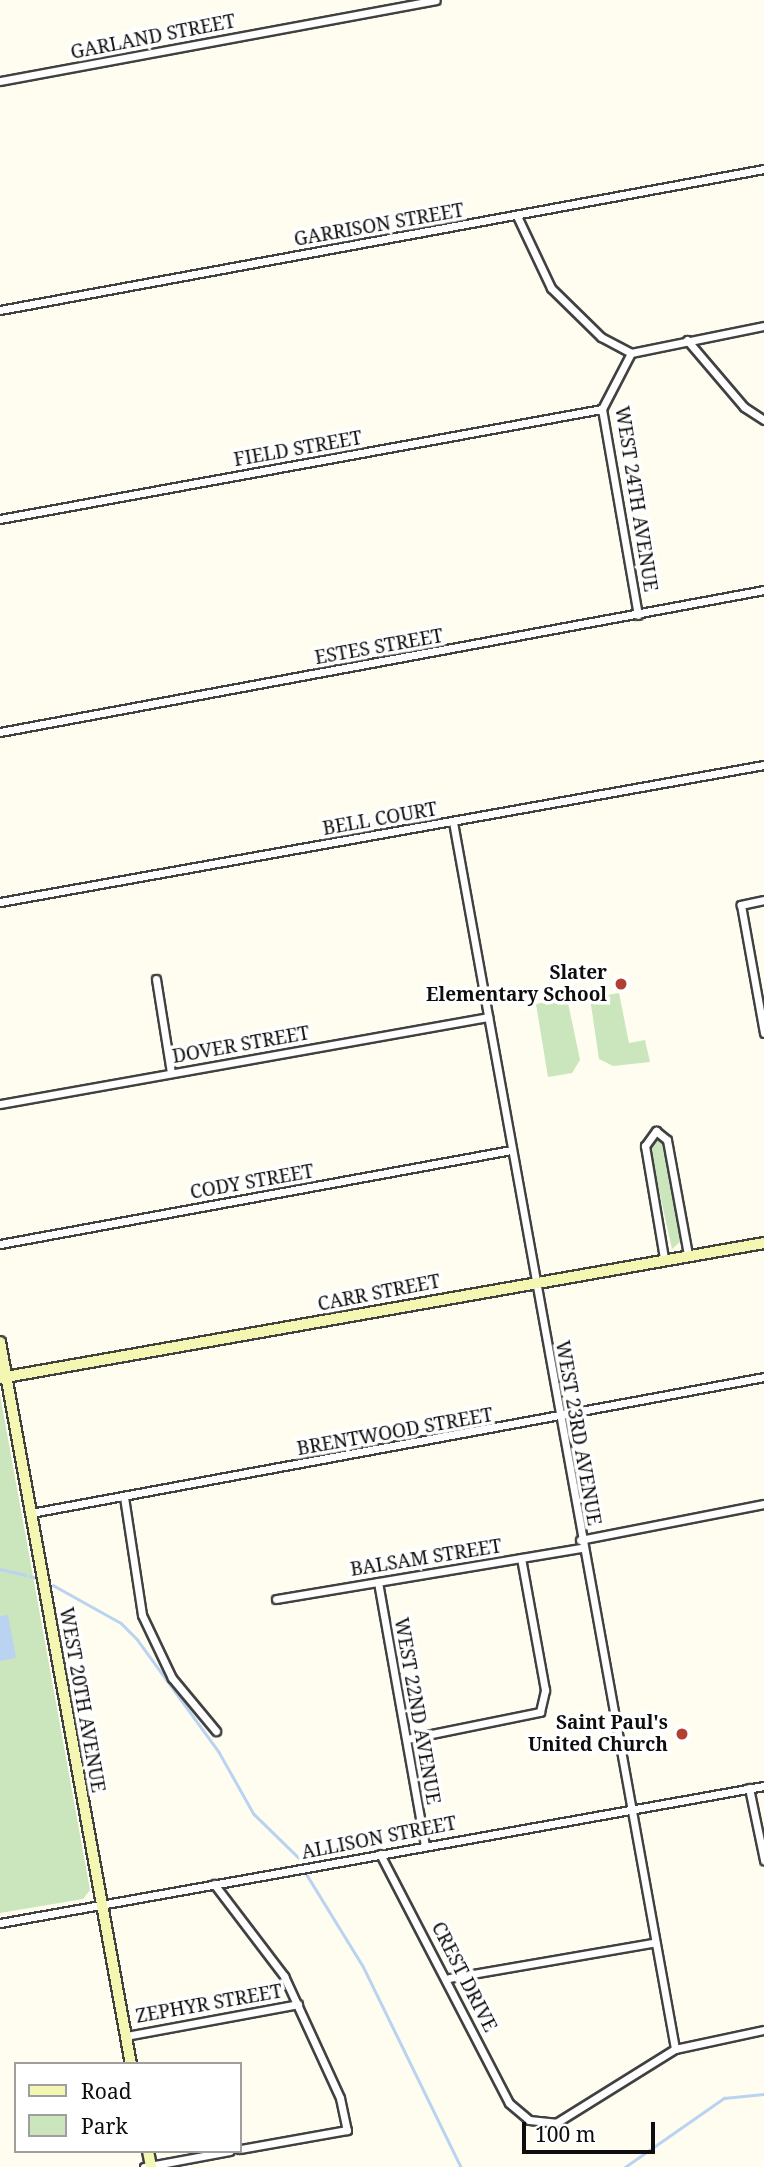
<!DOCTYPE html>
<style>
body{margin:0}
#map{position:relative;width:764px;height:2167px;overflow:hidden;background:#fefdf0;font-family:"Noto Serif",serif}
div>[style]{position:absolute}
.green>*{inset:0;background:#cbe5bc}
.water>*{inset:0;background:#b9d3f0}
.stream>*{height:2.5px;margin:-1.25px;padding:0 1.25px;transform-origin:1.25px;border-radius:1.25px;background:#b9d3f0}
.roads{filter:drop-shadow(2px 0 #414141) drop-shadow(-2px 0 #414141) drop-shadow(0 2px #414141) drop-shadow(0 -2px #414141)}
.street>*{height:7px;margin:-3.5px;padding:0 3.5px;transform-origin:3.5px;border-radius:3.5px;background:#fff}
.secondary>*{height:10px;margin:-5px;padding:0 5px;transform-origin:5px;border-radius:5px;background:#f4f7b1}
.dots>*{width:19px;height:19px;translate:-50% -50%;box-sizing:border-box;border:4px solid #fff;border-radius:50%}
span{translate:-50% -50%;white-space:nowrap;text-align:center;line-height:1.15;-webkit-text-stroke:7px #fff;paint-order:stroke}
.street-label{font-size:19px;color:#0e0e0e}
.poi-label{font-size:19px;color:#0e0e0e;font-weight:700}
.right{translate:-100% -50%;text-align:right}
.legend{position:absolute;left:14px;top:2062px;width:228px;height:91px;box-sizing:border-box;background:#fff;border:2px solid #9f9f9f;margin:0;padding:9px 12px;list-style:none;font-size:21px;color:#0e0e0e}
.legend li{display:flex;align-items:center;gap:14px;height:35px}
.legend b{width:35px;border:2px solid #9f9f9f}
.scale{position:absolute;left:522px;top:2122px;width:133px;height:32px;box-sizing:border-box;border:4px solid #0e0e0e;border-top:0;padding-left:9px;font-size:21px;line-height:24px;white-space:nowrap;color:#0e0e0e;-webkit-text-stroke:5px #fff;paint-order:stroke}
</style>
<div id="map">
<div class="green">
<i style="clip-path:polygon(619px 993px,629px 1043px,645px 1040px,650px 1062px,613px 1066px,599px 1059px,590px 998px)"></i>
<i style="clip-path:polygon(567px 998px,580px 1060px,572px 1073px,548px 1077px,536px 1004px)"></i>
<i style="clip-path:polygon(655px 1136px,662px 1138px,681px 1241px,672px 1249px,649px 1145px)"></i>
<i style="clip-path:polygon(0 1395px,90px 1890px,83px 1899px,0 1913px)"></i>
</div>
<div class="water">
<i style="clip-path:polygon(8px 1615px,16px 1658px,0 1661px,0 1616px)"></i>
</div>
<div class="stream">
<i style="left:0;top:1569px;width:26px;rotate:13deg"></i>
<i style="left:30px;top:1576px;width:6px;rotate:18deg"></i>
<i style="left:53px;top:1585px;width:78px;rotate:29.2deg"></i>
<i style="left:121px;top:1623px;width:23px;rotate:45deg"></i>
<i style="left:137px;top:1639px;width:140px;rotate:54deg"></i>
<i style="left:219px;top:1752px;width:71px;rotate:60.6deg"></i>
<i style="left:254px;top:1814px;width:62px;rotate:44.3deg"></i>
<i style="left:307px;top:1875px;width:107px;rotate:58.4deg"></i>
<i style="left:363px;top:1966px;width:224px;rotate:64deg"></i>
<i style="left:625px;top:2167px;width:121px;rotate:-34.9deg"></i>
<i style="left:724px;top:2098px;width:40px;rotate:-5.7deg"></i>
</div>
<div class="roads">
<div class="street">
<i style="left:0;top:81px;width:443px;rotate:-10.5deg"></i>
<i style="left:517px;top:216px;width:80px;rotate:64.7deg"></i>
<i style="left:551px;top:288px;width:70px;rotate:44.4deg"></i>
<i style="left:601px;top:337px;width:34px;rotate:28deg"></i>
<i style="left:0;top:310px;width:777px;rotate:-10.46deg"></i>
<i style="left:687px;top:340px;width:88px;rotate:49.6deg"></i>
<i style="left:744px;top:407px;width:24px;rotate:33deg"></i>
<i style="left:631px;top:353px;width:63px;rotate:117.4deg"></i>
<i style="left:602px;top:409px;width:209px;rotate:80.1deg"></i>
<i style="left:631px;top:353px;width:136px;rotate:-11.5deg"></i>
<i style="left:0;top:519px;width:612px;rotate:-10.36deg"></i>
<i style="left:0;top:732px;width:777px;rotate:-10.53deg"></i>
<i style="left:453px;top:822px;width:1247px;rotate:79.74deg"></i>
<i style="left:764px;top:900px;width:24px;rotate:168deg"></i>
<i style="left:741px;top:905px;width:130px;rotate:79.8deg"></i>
<i style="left:0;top:902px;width:776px;rotate:-10.17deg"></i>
<i style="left:156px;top:979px;width:95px;rotate:80.9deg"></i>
<i style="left:0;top:1104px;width:496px;rotate:-10.1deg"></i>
<i style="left:0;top:1244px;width:520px;rotate:-10.42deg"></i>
<i style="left:664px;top:1258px;width:114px;rotate:-99.6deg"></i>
<i style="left:645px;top:1146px;width:19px;rotate:-54deg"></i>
<i style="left:656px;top:1131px;width:14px;rotate:39deg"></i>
<i style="left:667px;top:1140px;width:116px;rotate:79.6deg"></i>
<i style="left:124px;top:1497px;width:119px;rotate:81.3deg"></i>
<i style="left:142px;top:1615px;width:70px;rotate:64.5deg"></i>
<i style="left:172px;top:1678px;width:69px;rotate:50.3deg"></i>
<i style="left:31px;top:1513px;width:746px;rotate:-10.51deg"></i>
<i style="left:580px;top:1540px;width:187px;rotate:-11.1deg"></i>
<i style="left:378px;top:1582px;width:267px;rotate:79.9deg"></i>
<i style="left:276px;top:1599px;width:310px;rotate:-9.5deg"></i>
<i style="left:407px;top:1739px;width:136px;rotate:-11.5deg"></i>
<i style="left:540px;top:1712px;width:23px;rotate:-77deg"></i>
<i style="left:545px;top:1690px;width:134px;rotate:-100.3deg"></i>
<i style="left:749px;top:1788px;width:74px;rotate:78.2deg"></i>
<i style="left:380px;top:1854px;width:280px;rotate:62.6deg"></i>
<i style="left:509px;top:2103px;width:26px;rotate:40deg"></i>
<i style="left:529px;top:2120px;width:27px;rotate:6deg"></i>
<i style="left:556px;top:2123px;width:140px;rotate:-31.9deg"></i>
<i style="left:675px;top:2049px;width:91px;rotate:-12.1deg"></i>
<i style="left:214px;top:1884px;width:116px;rotate:52.7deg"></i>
<i style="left:284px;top:1976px;width:134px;rotate:65.3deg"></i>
<i style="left:340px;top:2098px;width:33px;rotate:78deg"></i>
<i style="left:347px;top:2130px;width:109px;rotate:169.9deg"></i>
<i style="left:0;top:1923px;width:776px;rotate:-10.17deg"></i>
<i style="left:449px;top:1978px;width:206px;rotate:-9.8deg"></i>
<i style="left:126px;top:2036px;width:175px;rotate:-10.5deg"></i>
<i style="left:144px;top:2167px;width:87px;rotate:-10.5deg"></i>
</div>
<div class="secondary">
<i style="left:0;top:1342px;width:734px;rotate:79.72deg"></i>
<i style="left:0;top:1378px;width:776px;rotate:-10.02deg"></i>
<i style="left:148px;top:2151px;width:16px;rotate:79deg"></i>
</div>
</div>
<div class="dots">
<i style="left:621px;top:984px;background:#b14033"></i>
<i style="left:682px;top:1734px;background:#b14033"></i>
</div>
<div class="street-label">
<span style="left:153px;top:37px;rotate:-11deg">GARLAND STREET</span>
<span style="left:379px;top:225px;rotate:-10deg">GARRISON STREET</span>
<span style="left:298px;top:449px;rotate:-10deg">FIELD STREET</span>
<span style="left:636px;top:499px;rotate:81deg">WEST 24TH AVENUE</span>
<span style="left:379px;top:647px;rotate:-10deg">ESTES STREET</span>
<span style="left:380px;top:819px;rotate:-10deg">BELL COURT</span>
<span style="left:241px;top:1045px;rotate:-10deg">DOVER STREET</span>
<span style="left:252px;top:1182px;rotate:-10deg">CODY STREET</span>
<span style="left:379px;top:1293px;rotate:-11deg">CARR STREET</span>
<span style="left:395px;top:1432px;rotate:-10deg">BRENTWOOD STREET</span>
<span style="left:578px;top:1433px;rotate:80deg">WEST 23RD AVENUE</span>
<span style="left:426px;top:1558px;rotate:-9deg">BALSAM STREET</span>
<span style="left:82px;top:1700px;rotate:80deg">WEST 20TH AVENUE</span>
<span style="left:417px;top:1711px;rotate:80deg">WEST 22ND AVENUE</span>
<span style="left:379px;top:1838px;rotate:-11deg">ALLISON STREET</span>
<span style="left:464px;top:1977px;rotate:63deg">CREST DRIVE</span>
<span style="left:209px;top:2004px;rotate:-10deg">ZEPHYR STREET</span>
</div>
<div class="poi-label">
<span class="right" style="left:607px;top:984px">Slater<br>Elementary School</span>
<span class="right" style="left:668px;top:1734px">Saint Paul's<br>United Church</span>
</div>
<ul class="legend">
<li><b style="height:9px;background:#f4f7b1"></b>Road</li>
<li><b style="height:19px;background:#cbe5bc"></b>Park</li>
</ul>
<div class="scale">100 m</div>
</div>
